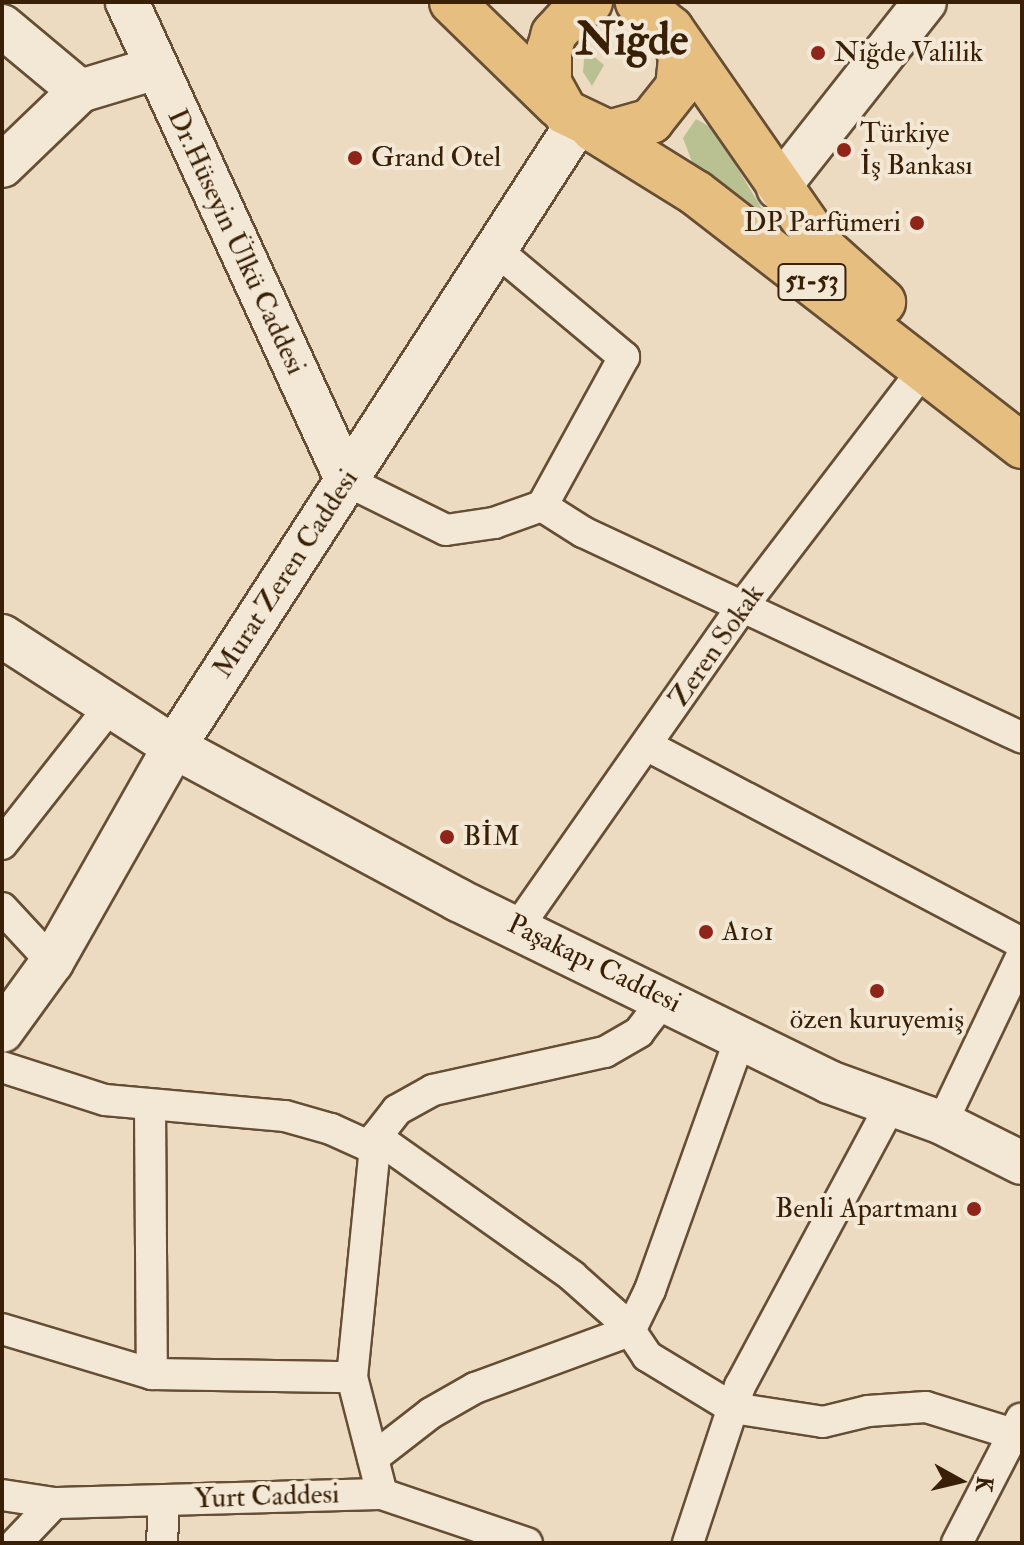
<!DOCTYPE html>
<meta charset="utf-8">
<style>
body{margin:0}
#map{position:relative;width:1024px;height:1545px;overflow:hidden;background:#ecdbc0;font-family:"IM FELL Double Pica",serif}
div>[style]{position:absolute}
.green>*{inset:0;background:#b9c092}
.roads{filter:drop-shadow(2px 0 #664e34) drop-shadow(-2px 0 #664e34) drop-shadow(0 2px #664e34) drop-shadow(0 -2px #664e34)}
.street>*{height:30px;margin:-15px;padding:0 15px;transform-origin:15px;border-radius:15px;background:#f3e8d6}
.secondary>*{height:42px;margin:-21px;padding:0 21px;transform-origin:21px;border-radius:21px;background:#f3e8d6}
.primary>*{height:44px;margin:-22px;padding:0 22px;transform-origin:22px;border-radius:22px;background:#e6be80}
.dots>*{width:22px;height:22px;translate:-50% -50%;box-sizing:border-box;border:4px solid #f3e8d6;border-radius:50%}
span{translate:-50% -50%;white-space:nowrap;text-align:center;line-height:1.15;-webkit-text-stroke:8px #f3e8d6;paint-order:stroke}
.shield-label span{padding:2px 6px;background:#f3e8d6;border:2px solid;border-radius:6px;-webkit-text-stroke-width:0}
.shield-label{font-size:26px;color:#391f05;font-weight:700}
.poi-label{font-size:28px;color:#391f05}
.left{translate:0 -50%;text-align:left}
.right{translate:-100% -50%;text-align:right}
.street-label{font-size:28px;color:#391f05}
.town-label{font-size:44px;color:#391f05;font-weight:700}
.frame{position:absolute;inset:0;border:4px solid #391f05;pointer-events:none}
.north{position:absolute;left:920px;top:1441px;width:80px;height:80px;-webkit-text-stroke:6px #f3e8d6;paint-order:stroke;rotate:98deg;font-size:22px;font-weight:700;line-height:32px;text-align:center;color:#391f05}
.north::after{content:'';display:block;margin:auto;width:28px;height:36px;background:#391f05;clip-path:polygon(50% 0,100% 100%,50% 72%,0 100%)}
</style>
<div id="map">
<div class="green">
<i style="clip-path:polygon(585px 49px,604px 65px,592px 86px,583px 72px)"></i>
<i style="clip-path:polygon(696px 119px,714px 129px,762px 209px,756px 213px,694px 167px,683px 138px)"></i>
</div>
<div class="roads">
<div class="street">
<i style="left:496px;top:250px;width:167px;rotate:39.9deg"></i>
<i style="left:624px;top:357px;width:170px;rotate:118.8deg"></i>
<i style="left:347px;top:481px;width:110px;rotate:26.3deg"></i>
<i style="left:446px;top:530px;width:49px;rotate:-8.3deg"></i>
<i style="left:494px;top:523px;width:51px;rotate:-19.5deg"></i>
<i style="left:542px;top:506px;width:49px;rotate:32.4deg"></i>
<i style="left:583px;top:532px;width:485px;rotate:25.1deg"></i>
<i style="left:648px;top:746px;width:423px;rotate:27.8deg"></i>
<i style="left:2px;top:844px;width:173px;rotate:-51.8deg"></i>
<i style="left:2px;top:908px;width:74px;rotate:47.2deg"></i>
<i style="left:518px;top:927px;width:391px;rotate:-55deg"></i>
<i style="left:742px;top:607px;width:298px;rotate:-52.6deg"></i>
<i style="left:2px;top:1067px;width:108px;rotate:17.8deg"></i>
<i style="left:105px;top:1100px;width:181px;rotate:5.1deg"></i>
<i style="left:285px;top:1116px;width:48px;rotate:15.8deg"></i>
<i style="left:331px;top:1129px;width:48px;rotate:24.4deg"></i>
<i style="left:150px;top:1106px;width:268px;rotate:89.6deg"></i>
<i style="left:942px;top:1123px;width:186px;rotate:-64.5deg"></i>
<i style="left:376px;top:1137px;width:240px;rotate:35.3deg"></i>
<i style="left:572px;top:1276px;width:71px;rotate:41.6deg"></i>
<i style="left:625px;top:1323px;width:40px;rotate:56deg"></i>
<i style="left:647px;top:1356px;width:100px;rotate:31.2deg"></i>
<i style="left:733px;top:1408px;width:91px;rotate:8.8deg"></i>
<i style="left:823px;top:1422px;width:46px;rotate:-13.7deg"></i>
<i style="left:868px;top:1411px;width:58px;rotate:-3.9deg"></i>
<i style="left:926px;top:1407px;width:91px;rotate:17.2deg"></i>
<i style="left:2px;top:1329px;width:157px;rotate:16.7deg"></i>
<i style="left:152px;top:1374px;width:200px;rotate:0.9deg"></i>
<i style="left:373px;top:1458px;width:73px;rotate:-37.8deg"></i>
<i style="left:431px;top:1413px;width:51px;rotate:-29.6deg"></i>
<i style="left:475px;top:1388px;width:165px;rotate:-20.2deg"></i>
<i style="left:630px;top:1331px;width:46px;rotate:-64deg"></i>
<i style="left:650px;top:1290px;width:270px;rotate:-70.3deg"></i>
<i style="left:382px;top:1494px;width:121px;rotate:-104.4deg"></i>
<i style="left:352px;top:1377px;width:241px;rotate:-84.3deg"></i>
<i style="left:376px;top:1137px;width:34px;rotate:-52deg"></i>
<i style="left:397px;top:1110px;width:41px;rotate:-29.1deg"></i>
<i style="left:433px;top:1090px;width:176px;rotate:-12.5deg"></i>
<i style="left:605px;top:1052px;width:39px;rotate:-30deg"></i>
<i style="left:639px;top:1032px;width:43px;rotate:-52.6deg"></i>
<i style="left:2px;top:1495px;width:53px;rotate:8.7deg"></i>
<i style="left:16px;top:1543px;width:55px;rotate:-46.5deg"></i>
<i style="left:54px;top:1503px;width:328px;rotate:-1.6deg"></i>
<i style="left:382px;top:1494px;width:153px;rotate:18.7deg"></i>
<i style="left:162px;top:1543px;width:43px;rotate:-87.3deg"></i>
<i style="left:688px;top:1543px;width:165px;rotate:-71.7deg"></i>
<i style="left:740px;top:1386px;width:320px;rotate:-61.8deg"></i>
<i style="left:957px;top:1543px;width:140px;rotate:-62.7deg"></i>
</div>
<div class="secondary">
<i style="left:127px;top:2px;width:527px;rotate:65.33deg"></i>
<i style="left:2px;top:26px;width:102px;rotate:39.8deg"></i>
<i style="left:2px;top:166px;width:108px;rotate:-43.9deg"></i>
<i style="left:80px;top:91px;width:79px;rotate:-16.8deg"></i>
<i style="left:778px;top:188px;width:237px;rotate:-51.7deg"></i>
<i style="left:2px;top:636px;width:205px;rotate:32.8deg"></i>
<i style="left:174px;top:747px;width:323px;rotate:28.3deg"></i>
<i style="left:458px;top:900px;width:413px;rotate:26.1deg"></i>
<i style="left:829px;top:1082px;width:120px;rotate:19.9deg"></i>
<i style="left:942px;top:1123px;width:89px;rotate:26.6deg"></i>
<i style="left:2px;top:1031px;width:85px;rotate:-54.1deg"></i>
<i style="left:52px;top:962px;width:247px;rotate:-60.4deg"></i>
<i style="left:174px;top:747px;width:744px;rotate:-57.12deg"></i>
</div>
<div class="primary">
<i style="left:452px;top:2px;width:149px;rotate:44.2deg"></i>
<i style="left:590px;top:2px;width:16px;rotate:150deg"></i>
<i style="left:576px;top:10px;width:33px;rotate:133deg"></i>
<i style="left:554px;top:34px;width:17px;rotate:107deg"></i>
<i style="left:549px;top:50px;width:33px;rotate:90deg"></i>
<i style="left:549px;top:83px;width:33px;rotate:61deg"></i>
<i style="left:565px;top:112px;width:49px;rotate:25.5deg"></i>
<i style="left:609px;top:133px;width:44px;rotate:-15.9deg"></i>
<i style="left:651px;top:121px;width:43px;rotate:-51.5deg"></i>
<i style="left:678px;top:87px;width:30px;rotate:-84deg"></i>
<i style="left:681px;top:57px;width:30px;rotate:-110deg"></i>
<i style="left:671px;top:29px;width:43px;rotate:-140.7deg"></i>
<i style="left:671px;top:29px;width:267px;rotate:55.2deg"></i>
<i style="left:823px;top:248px;width:81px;rotate:42deg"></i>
<i style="left:593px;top:129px;width:121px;rotate:31.9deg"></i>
<i style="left:696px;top:193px;width:413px;rotate:37.8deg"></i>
</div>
</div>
<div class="dots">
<i style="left:818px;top:53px;background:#8f2418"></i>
<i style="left:844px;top:150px;background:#8f2418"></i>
<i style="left:355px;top:158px;background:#8f2418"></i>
<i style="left:917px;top:223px;background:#8f2418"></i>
<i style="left:447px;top:837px;background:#8f2418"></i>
<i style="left:706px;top:932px;background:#8f2418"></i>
<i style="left:877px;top:991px;background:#8f2418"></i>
<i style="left:974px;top:1209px;background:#8f2418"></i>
</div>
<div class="shield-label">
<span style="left:812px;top:282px">51-53</span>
</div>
<div class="poi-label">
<span class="left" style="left:834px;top:53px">Niğde Valilik</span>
<span class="left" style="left:860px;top:150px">Türkiye<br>İş Bankası</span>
<span class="left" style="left:371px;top:158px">Grand Otel</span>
<span class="right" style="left:901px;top:223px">DP Parfümeri</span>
<span class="left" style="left:463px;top:837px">BİM</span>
<span class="left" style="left:722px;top:932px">A101</span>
<span style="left:877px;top:1020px">özen kuruyemiş</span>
<span class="right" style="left:958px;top:1209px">Benli Apartmanı</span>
</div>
<div class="street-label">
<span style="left:236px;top:242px;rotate:65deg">Dr.Hüseyin Ülkü Caddesi</span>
<span style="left:286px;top:574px;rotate:-57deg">Murat Zeren Caddesi</span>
<span style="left:717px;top:646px;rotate:-55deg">Zeren Sokak</span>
<span style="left:594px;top:964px;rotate:26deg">Paşakapı Caddesi</span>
<span style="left:267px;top:1497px;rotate:-2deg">Yurt Caddesi</span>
</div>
<div class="town-label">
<span style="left:632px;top:41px">Niğde</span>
</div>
<div class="frame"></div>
<div class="north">K</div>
</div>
